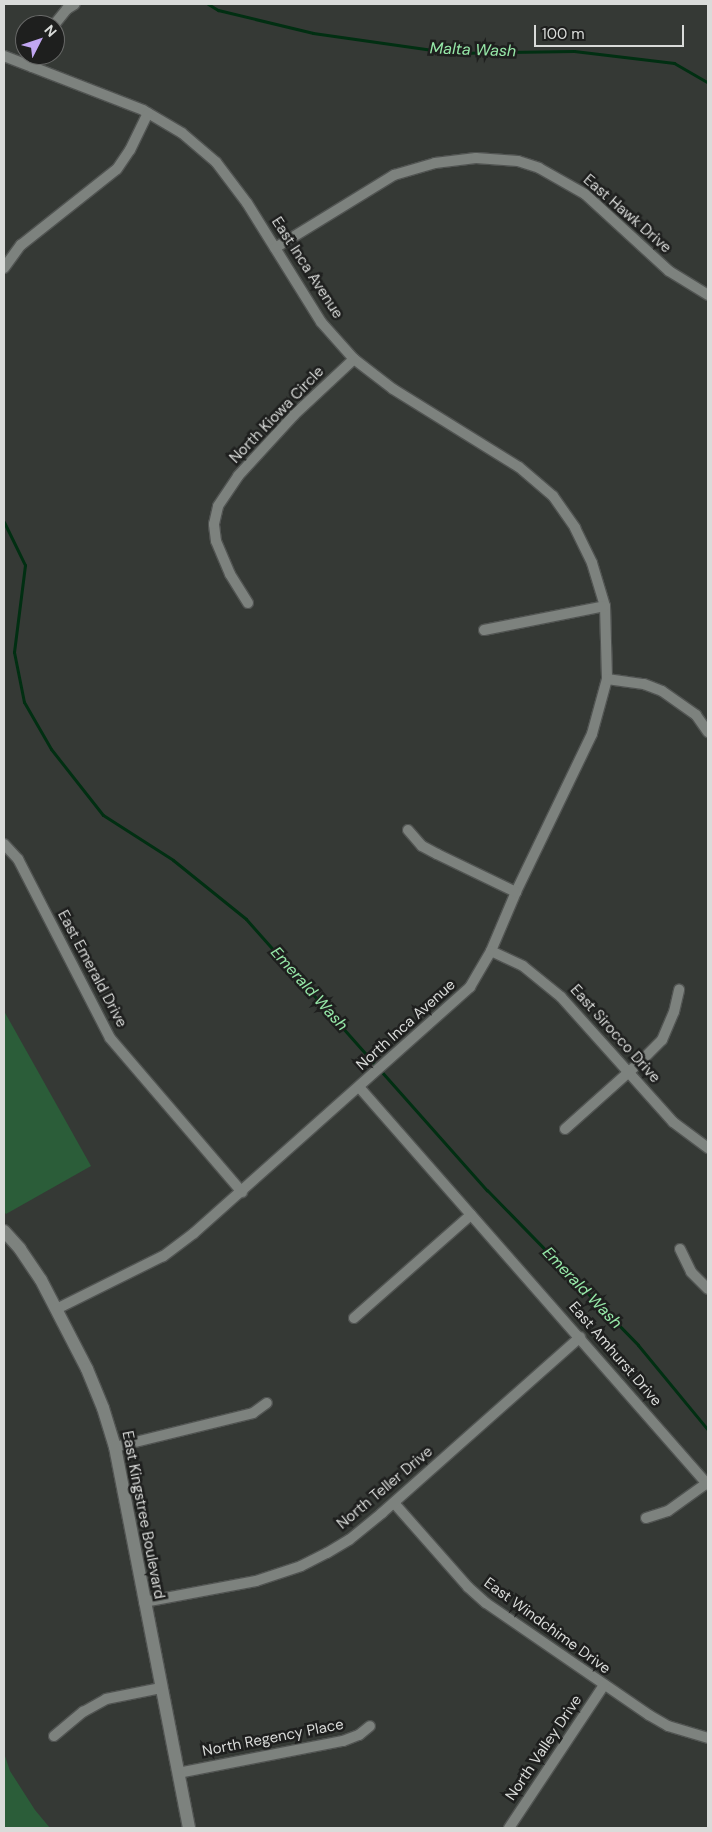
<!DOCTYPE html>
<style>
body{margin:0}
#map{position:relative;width:712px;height:1832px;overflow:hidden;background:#353935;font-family:"DM Sans",sans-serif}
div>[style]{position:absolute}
.green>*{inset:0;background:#2b5d39}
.stream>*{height:3px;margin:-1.5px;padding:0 1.5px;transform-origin:1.5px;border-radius:1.5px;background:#012f12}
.roads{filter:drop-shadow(1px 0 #515452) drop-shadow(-1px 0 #515452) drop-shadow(0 1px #515452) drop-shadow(0 -1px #515452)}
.street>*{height:10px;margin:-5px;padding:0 5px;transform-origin:5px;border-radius:5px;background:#7d827e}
.secondary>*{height:12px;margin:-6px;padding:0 6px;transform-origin:6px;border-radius:6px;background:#7d827e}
span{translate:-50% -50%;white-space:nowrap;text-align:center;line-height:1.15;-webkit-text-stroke:5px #1e1f1e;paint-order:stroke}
.street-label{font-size:15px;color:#d9dbd9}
.water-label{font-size:16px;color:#96e8a8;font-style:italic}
.frame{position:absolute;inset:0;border:5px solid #d9dbd9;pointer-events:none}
.north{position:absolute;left:15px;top:15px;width:50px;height:50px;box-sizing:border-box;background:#1e1f1e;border:1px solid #696a69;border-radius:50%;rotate:49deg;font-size:14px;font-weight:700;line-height:20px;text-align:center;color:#d9dbd9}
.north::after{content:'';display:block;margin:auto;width:18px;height:22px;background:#c2a7f2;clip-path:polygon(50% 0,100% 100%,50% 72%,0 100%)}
.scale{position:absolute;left:534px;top:25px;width:150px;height:22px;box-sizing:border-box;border:2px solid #d9dbd9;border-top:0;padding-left:6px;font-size:15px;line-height:18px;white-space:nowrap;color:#d9dbd9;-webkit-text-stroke:4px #1e1f1e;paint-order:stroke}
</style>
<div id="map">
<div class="green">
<i style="clip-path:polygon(4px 1011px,91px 1166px,6px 1214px,4px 1212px)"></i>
<i style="clip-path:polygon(4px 1753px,10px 1771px,35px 1810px,50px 1828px,4px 1828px)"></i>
</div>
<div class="stream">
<i style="left:208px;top:4px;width:12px;rotate:31deg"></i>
<i style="left:218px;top:10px;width:98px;rotate:13.6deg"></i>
<i style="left:313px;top:33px;width:142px;rotate:8.1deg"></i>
<i style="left:454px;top:53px;width:120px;rotate:-1deg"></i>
<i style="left:574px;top:51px;width:101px;rotate:6.8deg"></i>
<i style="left:674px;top:63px;width:39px;rotate:30deg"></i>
<i style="left:4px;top:522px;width:48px;rotate:64deg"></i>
<i style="left:25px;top:565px;width:88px;rotate:97.2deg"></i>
<i style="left:14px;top:652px;width:51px;rotate:78.7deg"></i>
<i style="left:24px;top:702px;width:54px;rotate:60.1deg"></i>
<i style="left:51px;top:749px;width:84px;rotate:51.8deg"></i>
<i style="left:103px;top:815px;width:83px;rotate:32.7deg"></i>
<i style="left:173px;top:860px;width:94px;rotate:38.9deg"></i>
<i style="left:246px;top:919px;width:363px;rotate:48.4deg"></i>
<i style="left:487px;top:1190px;width:216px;rotate:45.7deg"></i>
<i style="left:638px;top:1345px;width:110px;rotate:50.5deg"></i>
</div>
<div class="roads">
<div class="street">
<i style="left:54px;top:25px;width:21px;rotate:-51deg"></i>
<i style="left:67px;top:9px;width:9px;rotate:-32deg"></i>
<i style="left:4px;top:56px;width:149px;rotate:21.2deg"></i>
<i style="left:143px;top:110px;width:45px;rotate:30.5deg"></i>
<i style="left:182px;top:133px;width:45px;rotate:40.5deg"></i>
<i style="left:216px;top:162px;width:51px;rotate:52.9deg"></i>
<i style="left:247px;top:203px;width:140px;rotate:58.1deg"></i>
<i style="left:321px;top:322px;width:50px;rotate:48.3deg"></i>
<i style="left:354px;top:359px;width:49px;rotate:37.6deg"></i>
<i style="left:393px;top:389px;width:148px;rotate:31.8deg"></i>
<i style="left:519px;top:467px;width:45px;rotate:40.5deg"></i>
<i style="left:553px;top:496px;width:39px;rotate:55deg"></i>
<i style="left:575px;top:528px;width:39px;rotate:64deg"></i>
<i style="left:592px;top:563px;width:45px;rotate:73.2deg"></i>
<i style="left:605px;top:606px;width:73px;rotate:88.4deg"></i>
<i style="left:607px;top:679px;width:57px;rotate:105.3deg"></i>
<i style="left:592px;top:734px;width:175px;rotate:115.7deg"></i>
<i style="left:516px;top:892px;width:64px;rotate:113deg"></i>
<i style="left:491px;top:951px;width:42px;rotate:120.3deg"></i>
<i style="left:470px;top:987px;width:370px;rotate:138.3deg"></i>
<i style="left:194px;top:1233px;width:39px;rotate:143deg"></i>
<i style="left:163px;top:1256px;width:119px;rotate:153.6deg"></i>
<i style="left:32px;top:67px;width:13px;rotate:-63deg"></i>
<i style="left:275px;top:248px;width:140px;rotate:-31.5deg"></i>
<i style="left:394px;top:175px;width:43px;rotate:-16.3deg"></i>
<i style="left:435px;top:163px;width:41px;rotate:-7deg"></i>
<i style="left:476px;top:158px;width:42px;rotate:4.1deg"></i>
<i style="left:518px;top:161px;width:22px;rotate:18deg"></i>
<i style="left:539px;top:168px;width:53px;rotate:29.5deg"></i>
<i style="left:585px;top:194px;width:114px;rotate:42.5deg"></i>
<i style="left:669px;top:271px;width:46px;rotate:31.6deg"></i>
<i style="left:4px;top:268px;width:29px;rotate:-54deg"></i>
<i style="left:21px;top:245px;width:122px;rotate:-38.4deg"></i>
<i style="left:117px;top:169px;width:23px;rotate:-56deg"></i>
<i style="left:130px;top:150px;width:41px;rotate:-64.1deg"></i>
<i style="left:248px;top:603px;width:34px;rotate:-122deg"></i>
<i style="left:230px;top:574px;width:36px;rotate:-113deg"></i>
<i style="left:216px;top:541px;width:17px;rotate:-97deg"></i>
<i style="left:214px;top:524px;width:18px;rotate:-77deg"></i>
<i style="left:218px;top:506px;width:36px;rotate:-56deg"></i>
<i style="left:238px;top:476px;width:83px;rotate:-47.4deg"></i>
<i style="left:294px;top:415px;width:82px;rotate:-43deg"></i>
<i style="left:484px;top:630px;width:123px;rotate:-11.2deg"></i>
<i style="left:607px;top:679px;width:37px;rotate:8deg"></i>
<i style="left:644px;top:684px;width:19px;rotate:21deg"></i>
<i style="left:662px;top:691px;width:42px;rotate:35.2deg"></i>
<i style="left:696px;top:715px;width:21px;rotate:55deg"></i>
<i style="left:408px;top:830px;width:21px;rotate:49deg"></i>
<i style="left:422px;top:846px;width:17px;rotate:28deg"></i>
<i style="left:437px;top:854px;width:88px;rotate:25.7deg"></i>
<i style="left:4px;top:844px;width:21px;rotate:47deg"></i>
<i style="left:18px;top:859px;width:201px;rotate:62.8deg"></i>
<i style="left:110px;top:1038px;width:203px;rotate:49.4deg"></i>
<i style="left:491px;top:951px;width:35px;rotate:25deg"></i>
<i style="left:523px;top:966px;width:49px;rotate:39.2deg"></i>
<i style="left:561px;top:997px;width:168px;rotate:48.1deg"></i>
<i style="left:673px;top:1122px;width:44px;rotate:36.6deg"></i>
<i style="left:359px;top:1087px;width:529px;rotate:48.75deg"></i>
<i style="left:565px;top:1129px;width:101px;rotate:-41.8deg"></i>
<i style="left:640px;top:1062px;width:31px;rotate:-45deg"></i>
<i style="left:662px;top:1040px;width:30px;rotate:-67deg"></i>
<i style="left:674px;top:1012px;width:23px;rotate:-77deg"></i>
<i style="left:680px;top:1249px;width:25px;rotate:64deg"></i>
<i style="left:691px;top:1272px;width:24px;rotate:45deg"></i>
<i style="left:354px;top:1318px;width:156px;rotate:-41.4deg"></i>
<i style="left:115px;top:1447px;width:142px;rotate:-13.8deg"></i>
<i style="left:253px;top:1413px;width:17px;rotate:-36deg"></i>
<i style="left:394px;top:1503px;width:112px;rotate:48.6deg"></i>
<i style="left:468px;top:1587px;width:24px;rotate:42deg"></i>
<i style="left:486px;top:1603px;width:198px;rotate:34.5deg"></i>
<i style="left:649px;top:1715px;width:22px;rotate:30deg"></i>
<i style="left:668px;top:1726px;width:42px;rotate:16.7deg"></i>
<i style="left:646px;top:1518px;width:23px;rotate:-18deg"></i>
<i style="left:668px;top:1511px;width:48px;rotate:-35.7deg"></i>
<i style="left:144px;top:1602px;width:114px;rotate:-10.6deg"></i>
<i style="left:256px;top:1581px;width:47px;rotate:-18.4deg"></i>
<i style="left:301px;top:1566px;width:29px;rotate:-27deg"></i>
<i style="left:327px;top:1553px;width:26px;rotate:-31deg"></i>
<i style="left:349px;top:1540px;width:43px;rotate:-39.3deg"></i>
<i style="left:382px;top:1513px;width:265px;rotate:-41.6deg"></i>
<i style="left:54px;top:1736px;width:38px;rotate:-40deg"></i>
<i style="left:83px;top:1712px;width:26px;rotate:-29deg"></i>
<i style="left:106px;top:1699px;width:56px;rotate:-11.3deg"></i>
<i style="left:178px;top:1773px;width:168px;rotate:-11deg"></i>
<i style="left:343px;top:1741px;width:17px;rotate:-21deg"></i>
<i style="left:359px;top:1735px;width:14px;rotate:-39deg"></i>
<i style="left:509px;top:1828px;width:172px;rotate:-56.4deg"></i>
</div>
<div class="secondary">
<i style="left:4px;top:1231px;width:24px;rotate:48deg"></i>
<i style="left:20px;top:1249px;width:37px;rotate:56deg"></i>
<i style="left:41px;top:1280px;width:100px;rotate:62.7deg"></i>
<i style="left:87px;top:1369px;width:42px;rotate:67.7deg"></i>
<i style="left:103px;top:1408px;width:41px;rotate:72.9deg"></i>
<i style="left:115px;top:1447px;width:388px;rotate:79deg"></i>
</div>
</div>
<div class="street-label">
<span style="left:627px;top:214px;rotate:41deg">East Hawk Drive</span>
<span style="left:307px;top:268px;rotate:57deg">East Inca Avenue</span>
<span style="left:277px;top:415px;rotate:-46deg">North Kiowa Circle</span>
<span style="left:92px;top:969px;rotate:62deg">East Emerald Drive</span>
<span style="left:406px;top:1025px;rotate:-42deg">North Inca Avenue</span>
<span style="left:615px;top:1034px;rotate:48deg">East Sirocco Drive</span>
<span style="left:615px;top:1354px;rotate:49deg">East Amhurst Drive</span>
<span style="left:385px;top:1488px;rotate:-40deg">North Teller Drive</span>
<span style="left:143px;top:1515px;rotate:79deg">East Kingstree Boulevard</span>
<span style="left:547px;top:1626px;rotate:36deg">East Windchime Drive</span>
<span style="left:273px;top:1738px;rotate:-11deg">North Regency Place</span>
<span style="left:544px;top:1748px;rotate:-56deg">North Valley Drive</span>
</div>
<div class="water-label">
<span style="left:473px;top:50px;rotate:2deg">Malta Wash</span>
<span style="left:309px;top:989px;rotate:48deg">Emerald Wash</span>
<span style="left:582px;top:1288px;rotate:46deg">Emerald Wash</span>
</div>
<div class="frame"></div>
<div class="north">N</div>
<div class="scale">100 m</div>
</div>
